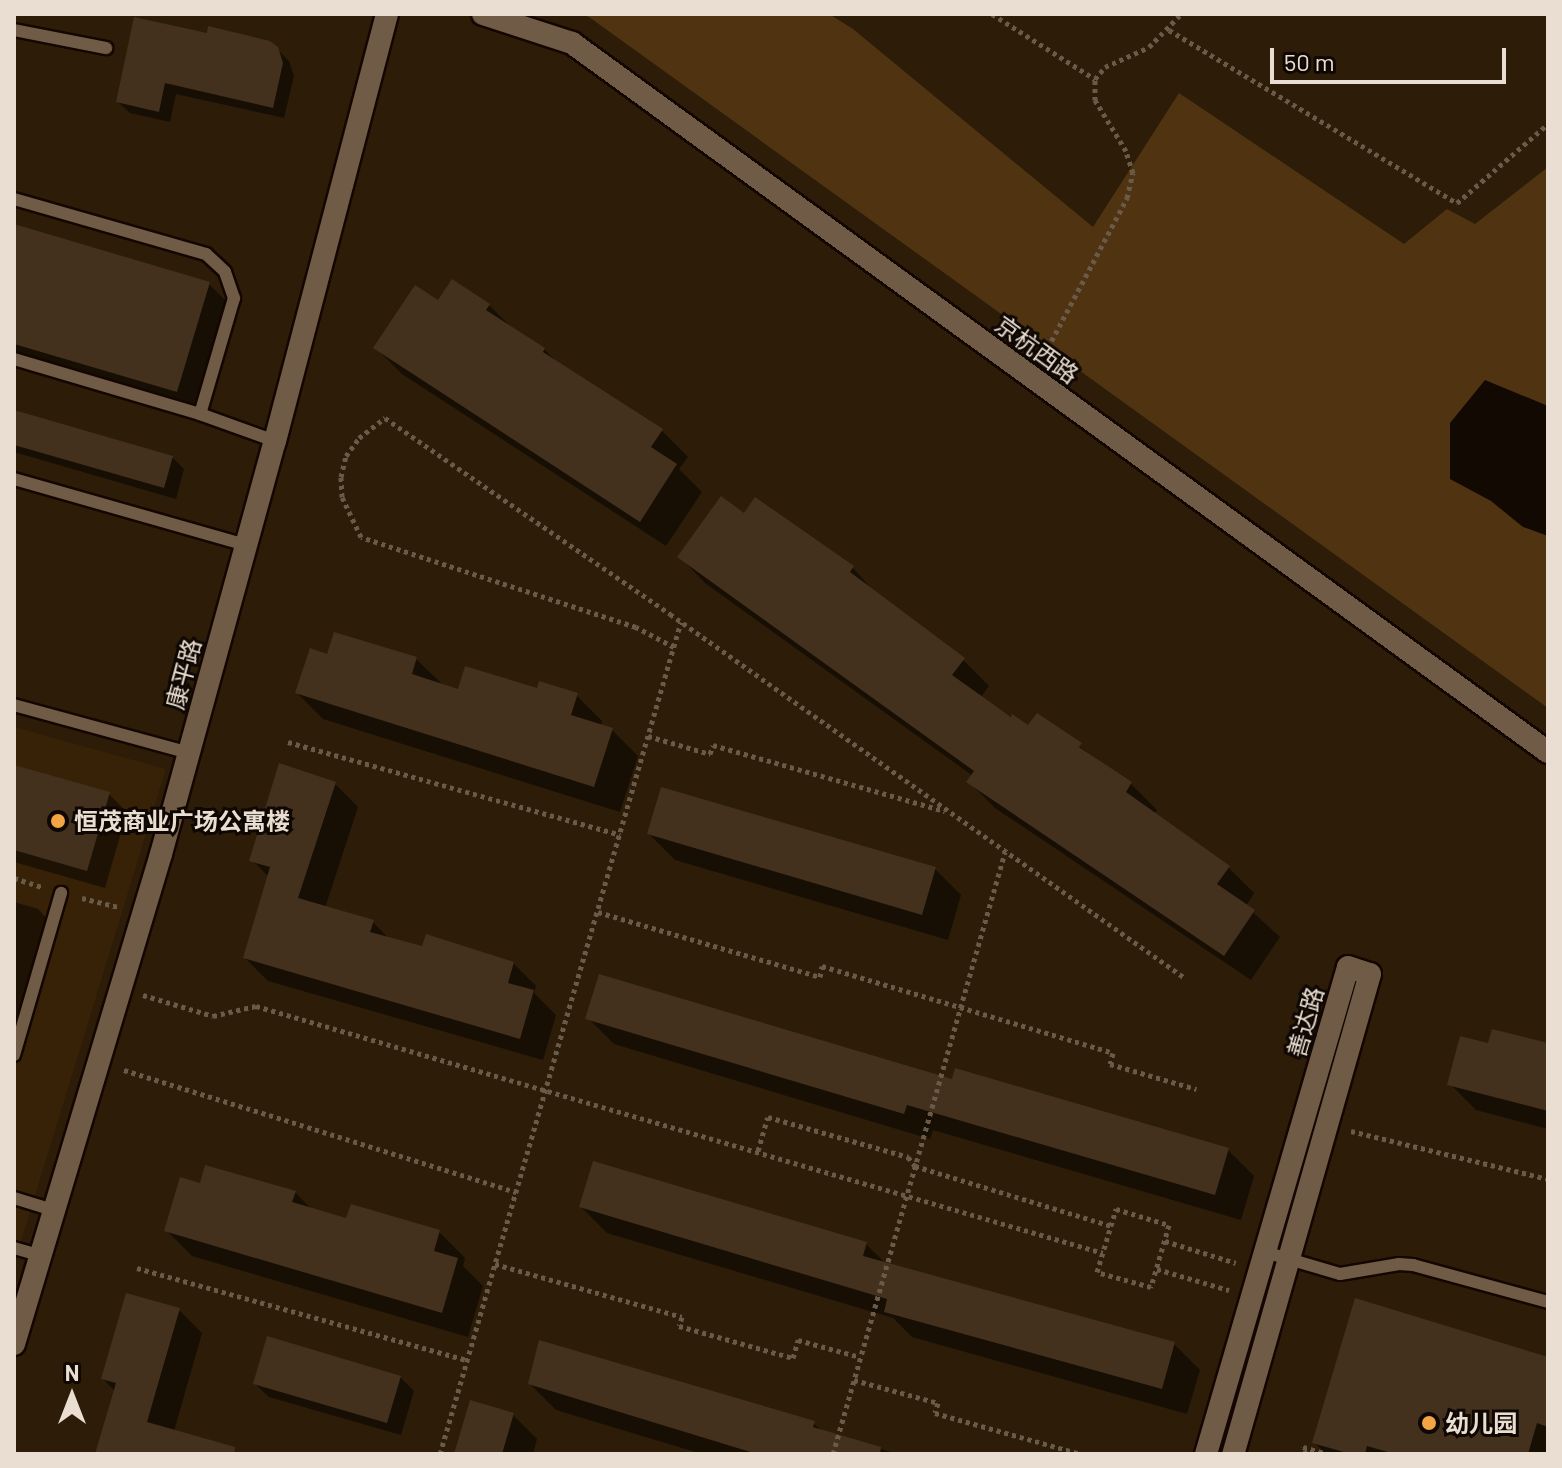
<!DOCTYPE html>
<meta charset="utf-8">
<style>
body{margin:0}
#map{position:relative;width:1562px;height:1468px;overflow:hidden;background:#2c1c08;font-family:Barlow,"Noto Sans SC",sans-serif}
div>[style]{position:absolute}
.built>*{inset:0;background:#372207}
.green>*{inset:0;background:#503412}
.water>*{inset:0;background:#120902}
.shadow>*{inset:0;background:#0007}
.building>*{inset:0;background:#43311d}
.path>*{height:5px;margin-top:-2.5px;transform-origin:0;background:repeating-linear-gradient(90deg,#695a49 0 4px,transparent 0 8px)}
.roads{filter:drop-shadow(2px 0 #140600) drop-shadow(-2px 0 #140600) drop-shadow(0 2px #140600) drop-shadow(0 -2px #140600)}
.service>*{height:12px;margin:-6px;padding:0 6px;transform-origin:6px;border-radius:6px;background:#6f5b46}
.minor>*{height:22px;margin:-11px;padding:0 11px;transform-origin:11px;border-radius:11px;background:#6f5b46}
.tertiary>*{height:22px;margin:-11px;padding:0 11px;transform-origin:11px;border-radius:11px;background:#6f5b46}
.dots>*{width:22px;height:22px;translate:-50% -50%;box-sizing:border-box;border:4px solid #0f0802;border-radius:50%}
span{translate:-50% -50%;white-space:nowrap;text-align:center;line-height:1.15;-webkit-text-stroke:6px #0f0802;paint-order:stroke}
.street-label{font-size:24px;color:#eaded2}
.poi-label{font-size:24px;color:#eaded2;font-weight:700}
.left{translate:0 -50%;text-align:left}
.frame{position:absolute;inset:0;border:16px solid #eaded2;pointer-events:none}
.north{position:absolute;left:32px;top:1356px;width:80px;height:80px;-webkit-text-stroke:6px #0f0802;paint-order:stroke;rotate:0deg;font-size:22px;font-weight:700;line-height:32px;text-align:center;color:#eaded2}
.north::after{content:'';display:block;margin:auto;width:28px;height:36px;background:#eaded2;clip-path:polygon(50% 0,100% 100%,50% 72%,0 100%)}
.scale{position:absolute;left:1270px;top:48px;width:236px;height:36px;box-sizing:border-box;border:4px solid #eaded2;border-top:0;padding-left:10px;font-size:24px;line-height:28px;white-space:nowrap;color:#eaded2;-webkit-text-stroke:6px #0f0802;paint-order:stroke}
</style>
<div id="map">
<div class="built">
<i style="clip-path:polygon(14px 727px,166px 769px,14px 1264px)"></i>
</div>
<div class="green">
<i style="clip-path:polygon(580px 14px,829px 14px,853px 29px,1093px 227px,1179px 93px,1404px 244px,1447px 209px,1475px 224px,1548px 167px,1548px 708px,589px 17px)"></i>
</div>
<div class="water">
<i style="clip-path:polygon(1485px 380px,1548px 406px,1548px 536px,1523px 527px,1491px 501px,1450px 479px,1450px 423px)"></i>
</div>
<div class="shadow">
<i style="clip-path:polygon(136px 19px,276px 48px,289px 61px,294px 76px,284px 118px,176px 94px,170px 122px,130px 113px,118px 102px)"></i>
<i style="clip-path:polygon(14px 226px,209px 284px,227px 302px,195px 409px,14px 355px)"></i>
<i style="clip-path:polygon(438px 303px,489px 305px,513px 329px,544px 349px,560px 365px,662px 431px,688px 457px,679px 469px,702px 492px,666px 546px,402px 374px,376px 348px)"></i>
<i style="clip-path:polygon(14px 412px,172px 457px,184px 469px,176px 499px,14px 452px)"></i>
<i style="clip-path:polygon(756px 500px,853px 568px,877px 595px,963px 660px,989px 686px,981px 697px,1029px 728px,1038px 716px,1131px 784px,1157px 810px,1154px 814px,1228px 867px,1254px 893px,1246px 906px,1280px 937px,1251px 980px,995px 808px,969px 782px,973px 776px,705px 583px,680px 557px,745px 515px)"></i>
<i style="clip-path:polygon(329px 656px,416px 659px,442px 684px,459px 691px,576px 695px,602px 721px,601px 727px,612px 730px,638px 756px,620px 812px,323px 719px,297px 693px)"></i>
<i style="clip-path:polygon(14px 767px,109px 794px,127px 812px,105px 888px,14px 862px)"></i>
<i style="clip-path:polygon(335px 784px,358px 807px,325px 908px,373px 922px,390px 940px,423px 949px,513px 963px,536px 986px,534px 993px,556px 1015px,543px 1060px,268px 981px,245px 958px,269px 877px,252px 860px)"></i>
<i style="clip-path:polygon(649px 834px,935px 869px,961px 895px,948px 940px,675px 860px)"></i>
<i style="clip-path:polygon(14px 902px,38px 909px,56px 928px,14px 1064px)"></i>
<i style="clip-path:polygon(588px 1018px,953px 1082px,1228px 1150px,1254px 1176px,1241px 1220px,933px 1130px,930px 1139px,614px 1044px)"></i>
<i style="clip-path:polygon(1490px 1045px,1548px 1046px,1548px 1129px,1476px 1110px,1450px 1084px)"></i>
<i style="clip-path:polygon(201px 1186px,295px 1192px,312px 1210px,348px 1220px,439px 1232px,465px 1258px,463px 1266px,483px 1286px,468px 1337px,192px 1256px,166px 1230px)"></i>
<i style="clip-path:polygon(581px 1207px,866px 1244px,886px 1264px,1174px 1344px,1200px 1370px,1187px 1414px,912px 1337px,893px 1318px,607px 1233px)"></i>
<i style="clip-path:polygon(179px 1310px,202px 1333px,174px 1431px,233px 1454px,97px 1454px,115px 1391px,103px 1379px)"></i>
<i style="clip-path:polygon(1548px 1359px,1548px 1454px,1326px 1454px,1314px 1442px)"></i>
<i style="clip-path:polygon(400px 1377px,414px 1391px,401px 1435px,269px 1397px,255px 1384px)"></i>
<i style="clip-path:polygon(530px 1384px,813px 1423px,823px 1432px,898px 1454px,702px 1454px,556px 1410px)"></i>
<i style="clip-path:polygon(513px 1415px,537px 1439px,533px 1454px,457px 1454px)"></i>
</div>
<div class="building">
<i style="clip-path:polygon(134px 17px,207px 33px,208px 26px,270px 41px,278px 47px,283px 63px,273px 108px,165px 83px,159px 112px,116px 102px)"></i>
<i style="clip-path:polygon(14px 224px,210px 282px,177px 392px,14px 344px)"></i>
<i style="clip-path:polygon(452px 279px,490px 304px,486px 310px,545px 348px,543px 352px,663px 429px,651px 447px,677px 464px,640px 522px,373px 348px,415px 285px,438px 300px)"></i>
<i style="clip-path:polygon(14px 410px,173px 456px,164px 488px,14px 445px)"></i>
<i style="clip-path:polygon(721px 496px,744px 513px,755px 497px,854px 566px,850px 572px,965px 658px,952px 675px,1011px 717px,1012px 714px,1028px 725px,1037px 713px,1082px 743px,1079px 747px,1132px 782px,1126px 792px,1230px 866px,1217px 884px,1255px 910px,1224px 956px,966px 782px,974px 771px,677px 557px)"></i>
<i style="clip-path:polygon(334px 632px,417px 657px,412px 674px,458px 689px,465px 666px,537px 688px,539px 681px,578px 693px,571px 715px,613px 728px,594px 787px,295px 693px,310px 648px,327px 654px)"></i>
<i style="clip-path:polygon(279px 763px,336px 782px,298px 898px,374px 920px,370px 932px,422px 946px,426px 934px,514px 962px,508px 983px,534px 990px,520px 1039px,243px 958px,270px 867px,249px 861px)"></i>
<i style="clip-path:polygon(14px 765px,110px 792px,87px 871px,14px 850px)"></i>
<i style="clip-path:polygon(661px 787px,936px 867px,922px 915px,647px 834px)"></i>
<i style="clip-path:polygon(599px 974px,952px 1079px,955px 1068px,1229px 1148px,1215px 1195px,907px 1105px,904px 1114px,585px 1019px)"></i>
<i style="clip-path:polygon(1492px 1029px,1548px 1043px,1548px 1111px,1447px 1085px,1460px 1036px,1488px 1043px)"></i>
<i style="clip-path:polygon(593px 1161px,867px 1242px,863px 1256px,1175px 1342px,1162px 1389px,884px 1312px,887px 1299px,579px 1207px)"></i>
<i style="clip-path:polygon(205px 1165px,296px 1191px,292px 1202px,346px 1218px,351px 1204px,440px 1230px,434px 1251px,458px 1258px,442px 1313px,164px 1231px,180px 1177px,200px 1183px)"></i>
<i style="clip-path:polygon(126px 1293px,180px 1308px,147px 1422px,235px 1447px,234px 1454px,95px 1454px,116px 1383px,101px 1379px)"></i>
<i style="clip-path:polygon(1355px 1298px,1548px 1357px,1548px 1427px,1537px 1423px,1528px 1454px,1395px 1454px,1367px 1446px,1365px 1454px,1351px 1454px,1312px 1443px)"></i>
<i style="clip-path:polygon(267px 1336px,401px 1376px,387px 1423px,253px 1384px)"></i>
<i style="clip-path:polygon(539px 1340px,815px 1421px,813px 1427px,881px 1447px,880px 1454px,757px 1454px,528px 1384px)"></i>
<i style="clip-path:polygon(470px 1400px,514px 1413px,502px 1454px,454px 1454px)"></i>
</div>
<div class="path">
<i style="left:992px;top:14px;width:122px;rotate:32.3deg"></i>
<i style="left:1169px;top:30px;width:336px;rotate:31deg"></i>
<i style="left:1457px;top:203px;width:121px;rotate:-41deg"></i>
<i style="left:1044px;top:355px;width:178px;rotate:-62.1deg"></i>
<i style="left:1127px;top:198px;width:26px;rotate:-77deg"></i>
<i style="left:1133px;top:173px;width:23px;rotate:-108deg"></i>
<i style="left:1126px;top:151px;width:60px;rotate:-121.3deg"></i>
<i style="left:1095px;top:100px;width:21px;rotate:-90deg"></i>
<i style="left:1095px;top:79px;width:16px;rotate:-50deg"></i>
<i style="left:1105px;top:67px;width:48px;rotate:-24.4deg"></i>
<i style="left:1149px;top:47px;width:46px;rotate:-45.9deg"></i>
<i style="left:674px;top:647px;width:43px;rotate:-152.2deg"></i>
<i style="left:636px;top:627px;width:289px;rotate:-161.9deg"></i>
<i style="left:361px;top:537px;width:44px;rotate:-115.4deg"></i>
<i style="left:342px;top:497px;width:20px;rotate:-93deg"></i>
<i style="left:341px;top:477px;width:22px;rotate:-77deg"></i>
<i style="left:346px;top:456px;width:22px;rotate:-54deg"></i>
<i style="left:359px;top:438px;width:33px;rotate:-38deg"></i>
<i style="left:385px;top:418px;width:346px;rotate:34.5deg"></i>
<i style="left:670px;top:614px;width:631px;rotate:35.25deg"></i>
<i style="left:648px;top:736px;width:65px;rotate:16.2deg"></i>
<i style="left:710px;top:754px;width:9px;rotate:-72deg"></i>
<i style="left:713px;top:745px;width:241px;rotate:15.9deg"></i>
<i style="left:288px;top:742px;width:345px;rotate:15.6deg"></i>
<i style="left:14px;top:878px;width:29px;rotate:18deg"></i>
<i style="left:82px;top:898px;width:38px;rotate:14deg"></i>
<i style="left:598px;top:912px;width:231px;rotate:16.3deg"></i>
<i style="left:820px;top:977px;width:11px;rotate:-80deg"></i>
<i style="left:822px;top:966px;width:304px;rotate:16.6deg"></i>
<i style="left:1113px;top:1053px;width:11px;rotate:105deg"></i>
<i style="left:1110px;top:1064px;width:90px;rotate:16.2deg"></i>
<i style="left:143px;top:995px;width:73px;rotate:16.7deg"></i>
<i style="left:213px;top:1016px;width:44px;rotate:-13.1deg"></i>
<i style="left:256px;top:1006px;width:882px;rotate:16.26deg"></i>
<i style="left:124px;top:1070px;width:411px;rotate:17.3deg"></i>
<i style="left:1351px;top:1131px;width:203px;rotate:13.7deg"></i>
<i style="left:758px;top:1151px;width:35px;rotate:-74deg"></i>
<i style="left:768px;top:1117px;width:146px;rotate:15.9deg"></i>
<i style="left:908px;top:1157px;width:11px;rotate:52deg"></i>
<i style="left:915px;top:1166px;width:205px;rotate:17deg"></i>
<i style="left:1116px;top:1209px;width:55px;rotate:16.8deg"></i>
<i style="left:1169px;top:1225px;width:65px;rotate:106.2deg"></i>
<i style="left:1151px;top:1287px;width:56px;rotate:-164.5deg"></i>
<i style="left:1097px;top:1272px;width:66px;rotate:-73.2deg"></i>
<i style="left:1165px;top:1241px;width:74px;rotate:17.2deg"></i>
<i style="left:495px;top:1264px;width:194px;rotate:15.8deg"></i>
<i style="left:682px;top:1317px;width:9px;rotate:108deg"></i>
<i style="left:679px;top:1326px;width:118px;rotate:15.7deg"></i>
<i style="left:793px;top:1358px;width:19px;rotate:-74deg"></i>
<i style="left:798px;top:1340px;width:64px;rotate:15.3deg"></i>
<i style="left:137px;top:1268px;width:343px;rotate:15.6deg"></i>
<i style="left:1157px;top:1269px;width:75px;rotate:16.3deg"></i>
<i style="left:854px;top:1380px;width:87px;rotate:15.3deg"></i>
<i style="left:938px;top:1403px;width:10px;rotate:107deg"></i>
<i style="left:935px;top:1413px;width:152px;rotate:15.7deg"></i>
<i style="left:440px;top:1454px;width:866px;rotate:-73.85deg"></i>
<i style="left:833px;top:1454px;width:626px;rotate:-74.05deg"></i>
<i style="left:1306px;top:1454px;width:8px;rotate:-113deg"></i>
<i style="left:1303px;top:1447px;width:25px;rotate:16deg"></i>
</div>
<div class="roads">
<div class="service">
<i style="left:14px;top:30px;width:94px;rotate:11.1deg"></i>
<i style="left:14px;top:199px;width:200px;rotate:16deg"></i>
<i style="left:206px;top:254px;width:26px;rotate:43deg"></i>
<i style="left:225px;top:272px;width:28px;rotate:71deg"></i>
<i style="left:234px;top:298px;width:121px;rotate:106.3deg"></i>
<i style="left:14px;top:359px;width:194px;rotate:16.5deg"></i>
<i style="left:200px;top:414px;width:80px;rotate:19.8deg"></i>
<i style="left:14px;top:479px;width:241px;rotate:15.9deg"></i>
<i style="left:14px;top:705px;width:181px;rotate:15.3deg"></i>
<i style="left:14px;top:1055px;width:169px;rotate:-73.8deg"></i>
<i style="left:14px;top:1198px;width:44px;rotate:17.2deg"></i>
<i style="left:14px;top:1248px;width:29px;rotate:16deg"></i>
<i style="left:1265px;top:1252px;width:78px;rotate:16.3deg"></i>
<i style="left:1340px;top:1274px;width:60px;rotate:-9.6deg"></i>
<i style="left:1399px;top:1264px;width:14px;rotate:4deg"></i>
<i style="left:1413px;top:1265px;width:140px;rotate:15.3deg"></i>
</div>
<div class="minor">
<i style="left:1206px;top:1454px;width:507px;rotate:-73.74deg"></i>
<i style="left:1348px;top:967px;width:23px;rotate:18deg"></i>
<i style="left:1370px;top:974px;width:499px;rotate:105.9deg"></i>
</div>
<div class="tertiary">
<i style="left:483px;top:14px;width:94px;rotate:18deg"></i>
<i style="left:572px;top:43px;width:1206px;rotate:36deg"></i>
<i style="left:14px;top:1344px;width:512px;rotate:-73.3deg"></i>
<i style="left:161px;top:854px;width:428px;rotate:-74.6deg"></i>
<i style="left:275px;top:441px;width:441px;rotate:-75.3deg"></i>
</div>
</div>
<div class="dots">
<i style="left:58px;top:821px;background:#f3a443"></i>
<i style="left:1429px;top:1423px;background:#f3a443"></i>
</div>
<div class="street-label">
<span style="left:1037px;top:349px;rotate:36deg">京杭西路</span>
<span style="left:183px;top:674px;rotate:-75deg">康平路</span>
<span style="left:1305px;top:1022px;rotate:-74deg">善达路</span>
</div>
<div class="poi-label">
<span class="left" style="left:74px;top:821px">恒茂商业广场公寓楼</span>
<span class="left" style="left:1445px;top:1423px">幼儿园</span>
</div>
<div class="frame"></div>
<div class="north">N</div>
<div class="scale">50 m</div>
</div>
